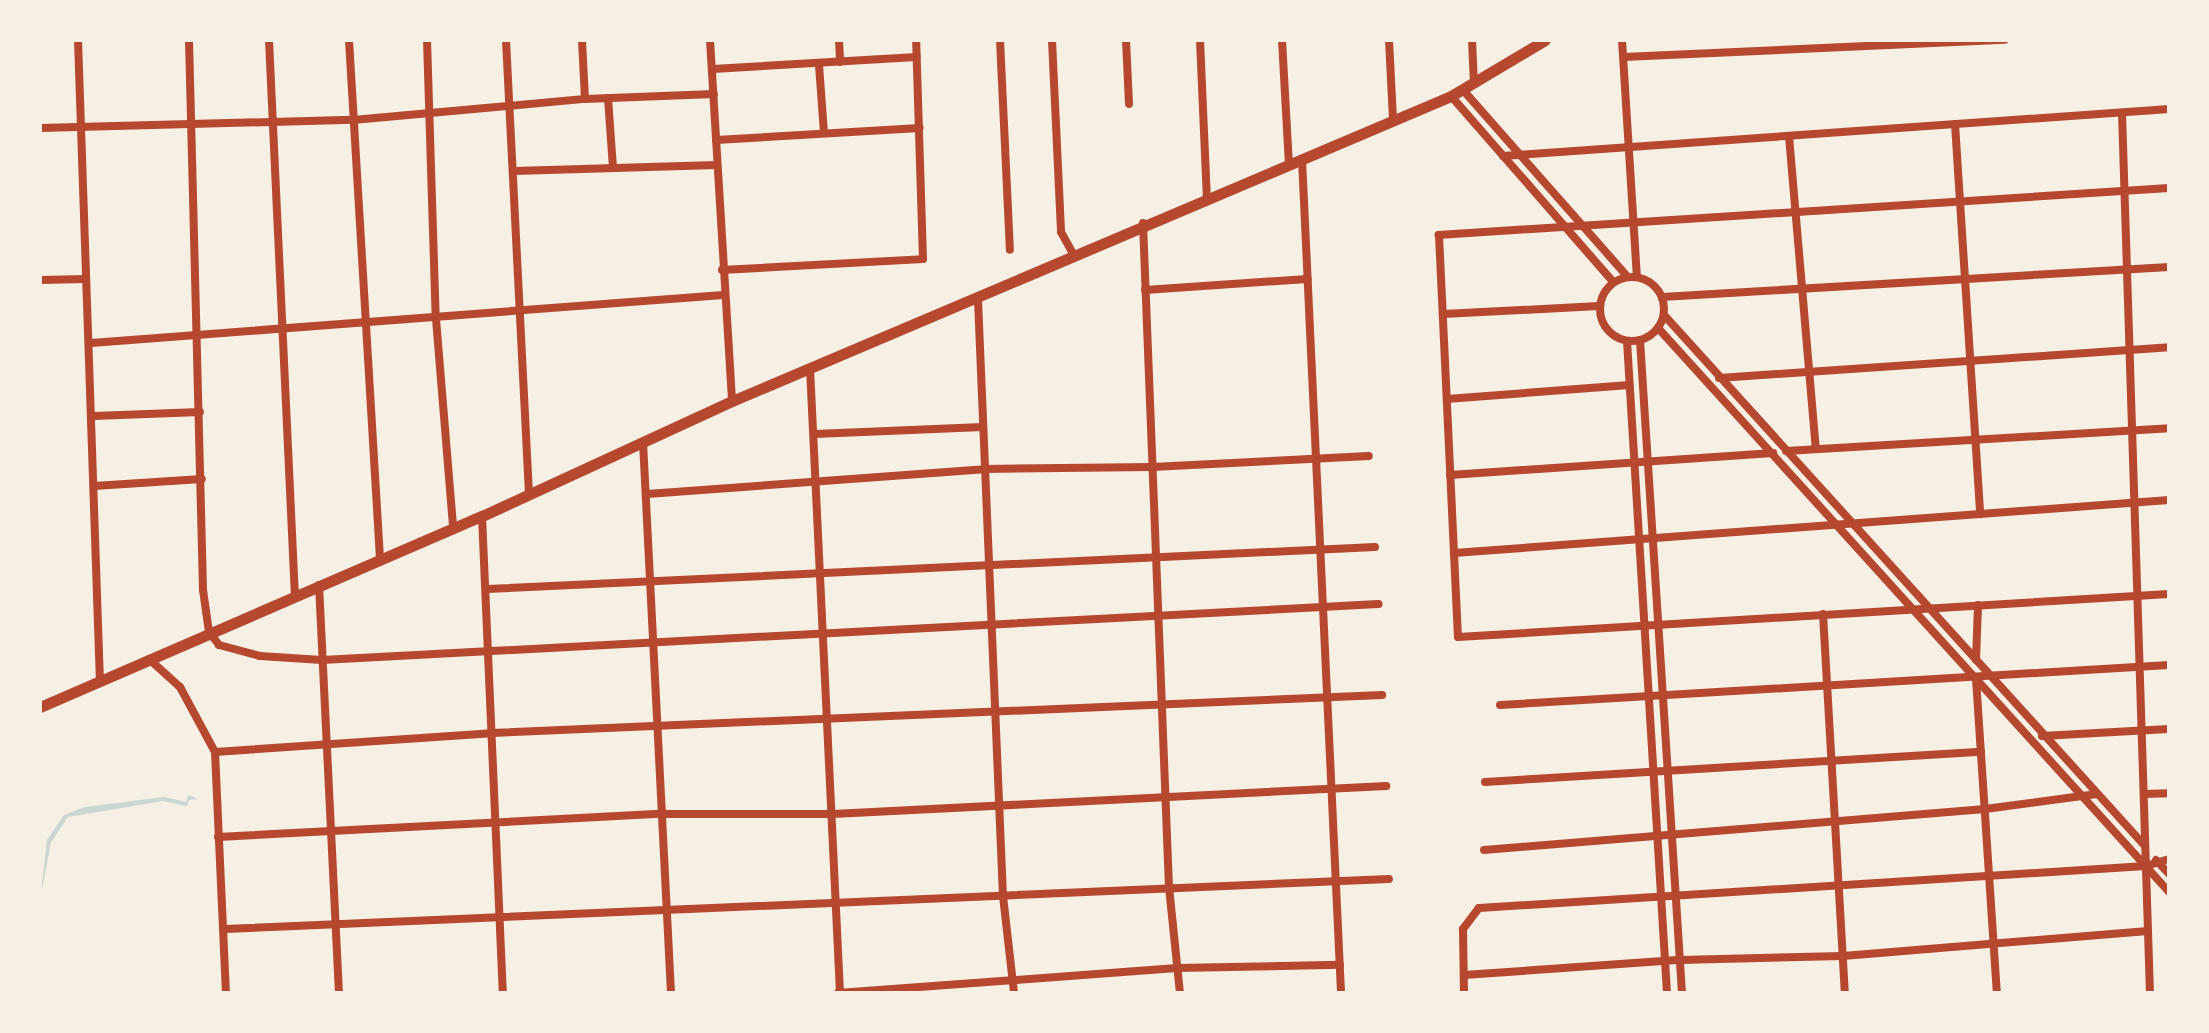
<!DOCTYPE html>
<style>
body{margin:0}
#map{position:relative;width:2209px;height:1033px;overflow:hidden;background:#f6efe4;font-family:"Archivo Narrow",sans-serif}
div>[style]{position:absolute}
.water>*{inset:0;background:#c9d6d2}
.minor>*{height:8px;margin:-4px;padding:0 4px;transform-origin:4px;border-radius:4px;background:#b5482f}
.minor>.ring{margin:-4px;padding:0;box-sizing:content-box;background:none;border:8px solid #b5482f;border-radius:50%}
.secondary>*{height:11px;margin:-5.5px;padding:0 5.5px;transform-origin:5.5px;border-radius:5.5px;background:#b5482f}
span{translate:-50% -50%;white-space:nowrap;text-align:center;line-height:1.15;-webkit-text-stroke:8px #f6efe4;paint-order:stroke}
.frame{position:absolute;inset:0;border:42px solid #f6efe4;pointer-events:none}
</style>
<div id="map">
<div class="water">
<i style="clip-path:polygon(188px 795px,198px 799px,189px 800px,187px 806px,163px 801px,68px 817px,51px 842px,40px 901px,47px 840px,64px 815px,85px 807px,164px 797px,186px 802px)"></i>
</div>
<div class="minor">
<i style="left:78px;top:40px;width:642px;rotate:88.04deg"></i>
<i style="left:189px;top:40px;width:550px;rotate:88.54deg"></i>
<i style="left:203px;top:590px;width:42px;rotate:81.9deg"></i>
<i style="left:209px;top:632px;width:16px;rotate:52deg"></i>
<i style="left:219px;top:645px;width:42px;rotate:15deg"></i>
<i style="left:260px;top:656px;width:62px;rotate:3.7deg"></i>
<i style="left:322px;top:660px;width:1058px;rotate:-3.03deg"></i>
<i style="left:269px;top:40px;width:558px;rotate:87.33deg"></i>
<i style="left:349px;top:40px;width:520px;rotate:86.58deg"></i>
<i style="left:427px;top:40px;width:279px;rotate:88.2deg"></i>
<i style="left:436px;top:319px;width:210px;rotate:85.3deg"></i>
<i style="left:506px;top:40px;width:456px;rotate:87.1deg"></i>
<i style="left:582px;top:40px;width:59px;rotate:87.1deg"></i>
<i style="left:710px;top:40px;width:362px;rotate:86.5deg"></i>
<i style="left:839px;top:40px;width:22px;rotate:87deg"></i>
<i style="left:1000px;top:40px;width:210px;rotate:87.3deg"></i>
<i style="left:1052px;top:40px;width:192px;rotate:87.3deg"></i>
<i style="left:1061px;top:232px;width:29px;rotate:61deg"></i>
<i style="left:1126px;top:40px;width:64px;rotate:87.3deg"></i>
<i style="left:1200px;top:40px;width:160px;rotate:87.5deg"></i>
<i style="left:1282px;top:40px;width:125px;rotate:86.8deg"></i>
<i style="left:1389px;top:40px;width:79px;rotate:87.1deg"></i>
<i style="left:1472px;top:40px;width:44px;rotate:87.4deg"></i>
<i style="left:1622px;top:40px;width:237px;rotate:86.4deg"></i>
<i style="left:1624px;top:57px;width:381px;rotate:-2.6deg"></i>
<i style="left:819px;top:65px;width:68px;rotate:85.8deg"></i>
<i style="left:713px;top:69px;width:204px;rotate:-3.4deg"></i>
<i style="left:1463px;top:90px;width:248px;rotate:48.6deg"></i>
<i style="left:1451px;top:96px;width:247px;rotate:48.9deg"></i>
<i style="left:608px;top:98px;width:70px;rotate:85.9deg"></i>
<i style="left:2122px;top:113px;width:880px;rotate:88.18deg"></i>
<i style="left:1955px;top:124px;width:391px;rotate:86.3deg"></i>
<i style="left:40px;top:128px;width:313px;rotate:-1.5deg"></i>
<i style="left:353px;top:120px;width:233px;rotate:-5.2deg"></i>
<i style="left:585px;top:99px;width:129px;rotate:-2.2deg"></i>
<i style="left:1789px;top:136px;width:314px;rotate:85.1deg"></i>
<i style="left:716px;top:140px;width:204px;rotate:-3.4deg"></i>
<i style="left:1503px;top:156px;width:668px;rotate:-4.04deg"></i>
<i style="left:1302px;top:159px;width:835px;rotate:87.32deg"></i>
<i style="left:514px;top:171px;width:203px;rotate:-1.7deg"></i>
<i style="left:2169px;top:188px;width:732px;rotate:176.32deg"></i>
<i style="left:1439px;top:235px;width:402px;rotate:87.3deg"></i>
<i style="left:1458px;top:637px;width:712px;rotate:-3.46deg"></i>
<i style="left:1143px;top:223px;width:665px;rotate:87.76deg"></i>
<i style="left:1169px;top:887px;width:107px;rotate:84.1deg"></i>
<i style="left:722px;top:270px;width:201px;rotate:-3.1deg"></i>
<i style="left:923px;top:259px;width:219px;rotate:-91.8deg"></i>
<i class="ring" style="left:1600px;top:277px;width:56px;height:56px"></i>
<i style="left:40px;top:280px;width:46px;rotate:-1.2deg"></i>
<i style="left:1145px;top:290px;width:163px;rotate:-3.9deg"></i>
<i style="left:1662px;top:297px;width:508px;rotate:-3.39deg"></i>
<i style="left:978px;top:300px;width:597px;rotate:87.6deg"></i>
<i style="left:1003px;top:896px;width:98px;rotate:83.5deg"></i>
<i style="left:1443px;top:314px;width:156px;rotate:-2.9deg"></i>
<i style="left:1664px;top:315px;width:716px;rotate:47.83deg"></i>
<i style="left:1658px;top:328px;width:761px;rotate:47.82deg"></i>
<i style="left:1640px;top:340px;width:654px;rotate:86.32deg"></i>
<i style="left:1627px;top:341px;width:653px;rotate:86.49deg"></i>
<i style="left:91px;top:343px;width:634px;rotate:-4.34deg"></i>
<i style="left:810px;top:368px;width:626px;rotate:87.25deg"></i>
<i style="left:1719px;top:378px;width:451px;rotate:-3.9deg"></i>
<i style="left:1447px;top:399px;width:183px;rotate:-4.4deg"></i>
<i style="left:94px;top:416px;width:106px;rotate:-2.2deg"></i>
<i style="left:815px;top:434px;width:168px;rotate:-2.4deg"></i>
<i style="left:643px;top:442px;width:552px;rotate:87.09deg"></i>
<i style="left:1786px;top:451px;width:384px;rotate:-3.4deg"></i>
<i style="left:1450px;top:475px;width:324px;rotate:-3.9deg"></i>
<i style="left:94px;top:486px;width:108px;rotate:-3.7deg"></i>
<i style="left:647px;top:494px;width:338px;rotate:-4.2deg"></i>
<i style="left:984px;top:469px;width:168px;rotate:-0.7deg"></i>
<i style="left:1152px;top:467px;width:217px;rotate:-2.9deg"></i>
<i style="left:482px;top:516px;width:477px;rotate:87.5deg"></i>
<i style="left:1454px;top:553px;width:717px;rotate:-4.24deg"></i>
<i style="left:319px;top:585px;width:408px;rotate:87.2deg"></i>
<i style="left:487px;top:589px;width:889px;rotate:-2.71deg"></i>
<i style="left:1823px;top:614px;width:380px;rotate:86.7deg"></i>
<i style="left:149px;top:659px;width:42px;rotate:42.1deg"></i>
<i style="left:180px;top:687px;width:74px;rotate:61.7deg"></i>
<i style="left:215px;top:752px;width:241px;rotate:87.4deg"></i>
<i style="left:1976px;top:660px;width:55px;rotate:-87.9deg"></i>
<i style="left:1976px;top:679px;width:315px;rotate:86.2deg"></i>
<i style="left:1500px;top:705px;width:670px;rotate:-3.42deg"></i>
<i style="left:2042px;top:736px;width:127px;rotate:-3.2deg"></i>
<i style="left:215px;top:752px;width:277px;rotate:-3.9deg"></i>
<i style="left:491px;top:733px;width:892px;rotate:-2.44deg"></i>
<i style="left:1485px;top:782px;width:497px;rotate:-3.5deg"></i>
<i style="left:2144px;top:794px;width:25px;rotate:-2deg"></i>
<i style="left:218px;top:837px;width:447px;rotate:-3deg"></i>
<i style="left:664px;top:814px;width:169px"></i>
<i style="left:833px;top:814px;width:554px;rotate:-2.9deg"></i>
<i style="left:1484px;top:850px;width:503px;rotate:-4.68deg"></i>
<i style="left:1985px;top:809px;width:113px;rotate:-7.6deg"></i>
<i style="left:2156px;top:860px;width:19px;rotate:47deg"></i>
<i style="left:225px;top:929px;width:1165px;rotate:-2.46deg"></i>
<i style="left:1464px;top:975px;width:217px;rotate:-4deg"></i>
<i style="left:1680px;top:960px;width:163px;rotate:-1.4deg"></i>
<i style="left:1843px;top:956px;width:306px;rotate:-4.7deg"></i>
<i style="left:838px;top:993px;width:340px;rotate:-4.2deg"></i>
<i style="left:1177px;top:968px;width:163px;rotate:-1.1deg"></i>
<i style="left:1464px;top:993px;width:64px;rotate:-90.9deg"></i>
<i style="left:1463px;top:929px;width:26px;rotate:-53deg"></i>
<i style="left:1479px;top:908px;width:668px;rotate:-3.6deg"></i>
<i style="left:2146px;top:866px;width:24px;rotate:-17deg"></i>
</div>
<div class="secondary">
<i style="left:40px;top:707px;width:482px;rotate:-23.4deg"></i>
<i style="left:482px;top:516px;width:275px;rotate:-24.7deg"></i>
<i style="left:732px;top:401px;width:781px;rotate:-22.99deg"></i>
<i style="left:1451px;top:96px;width:109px;rotate:-30.8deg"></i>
</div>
<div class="frame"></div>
</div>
